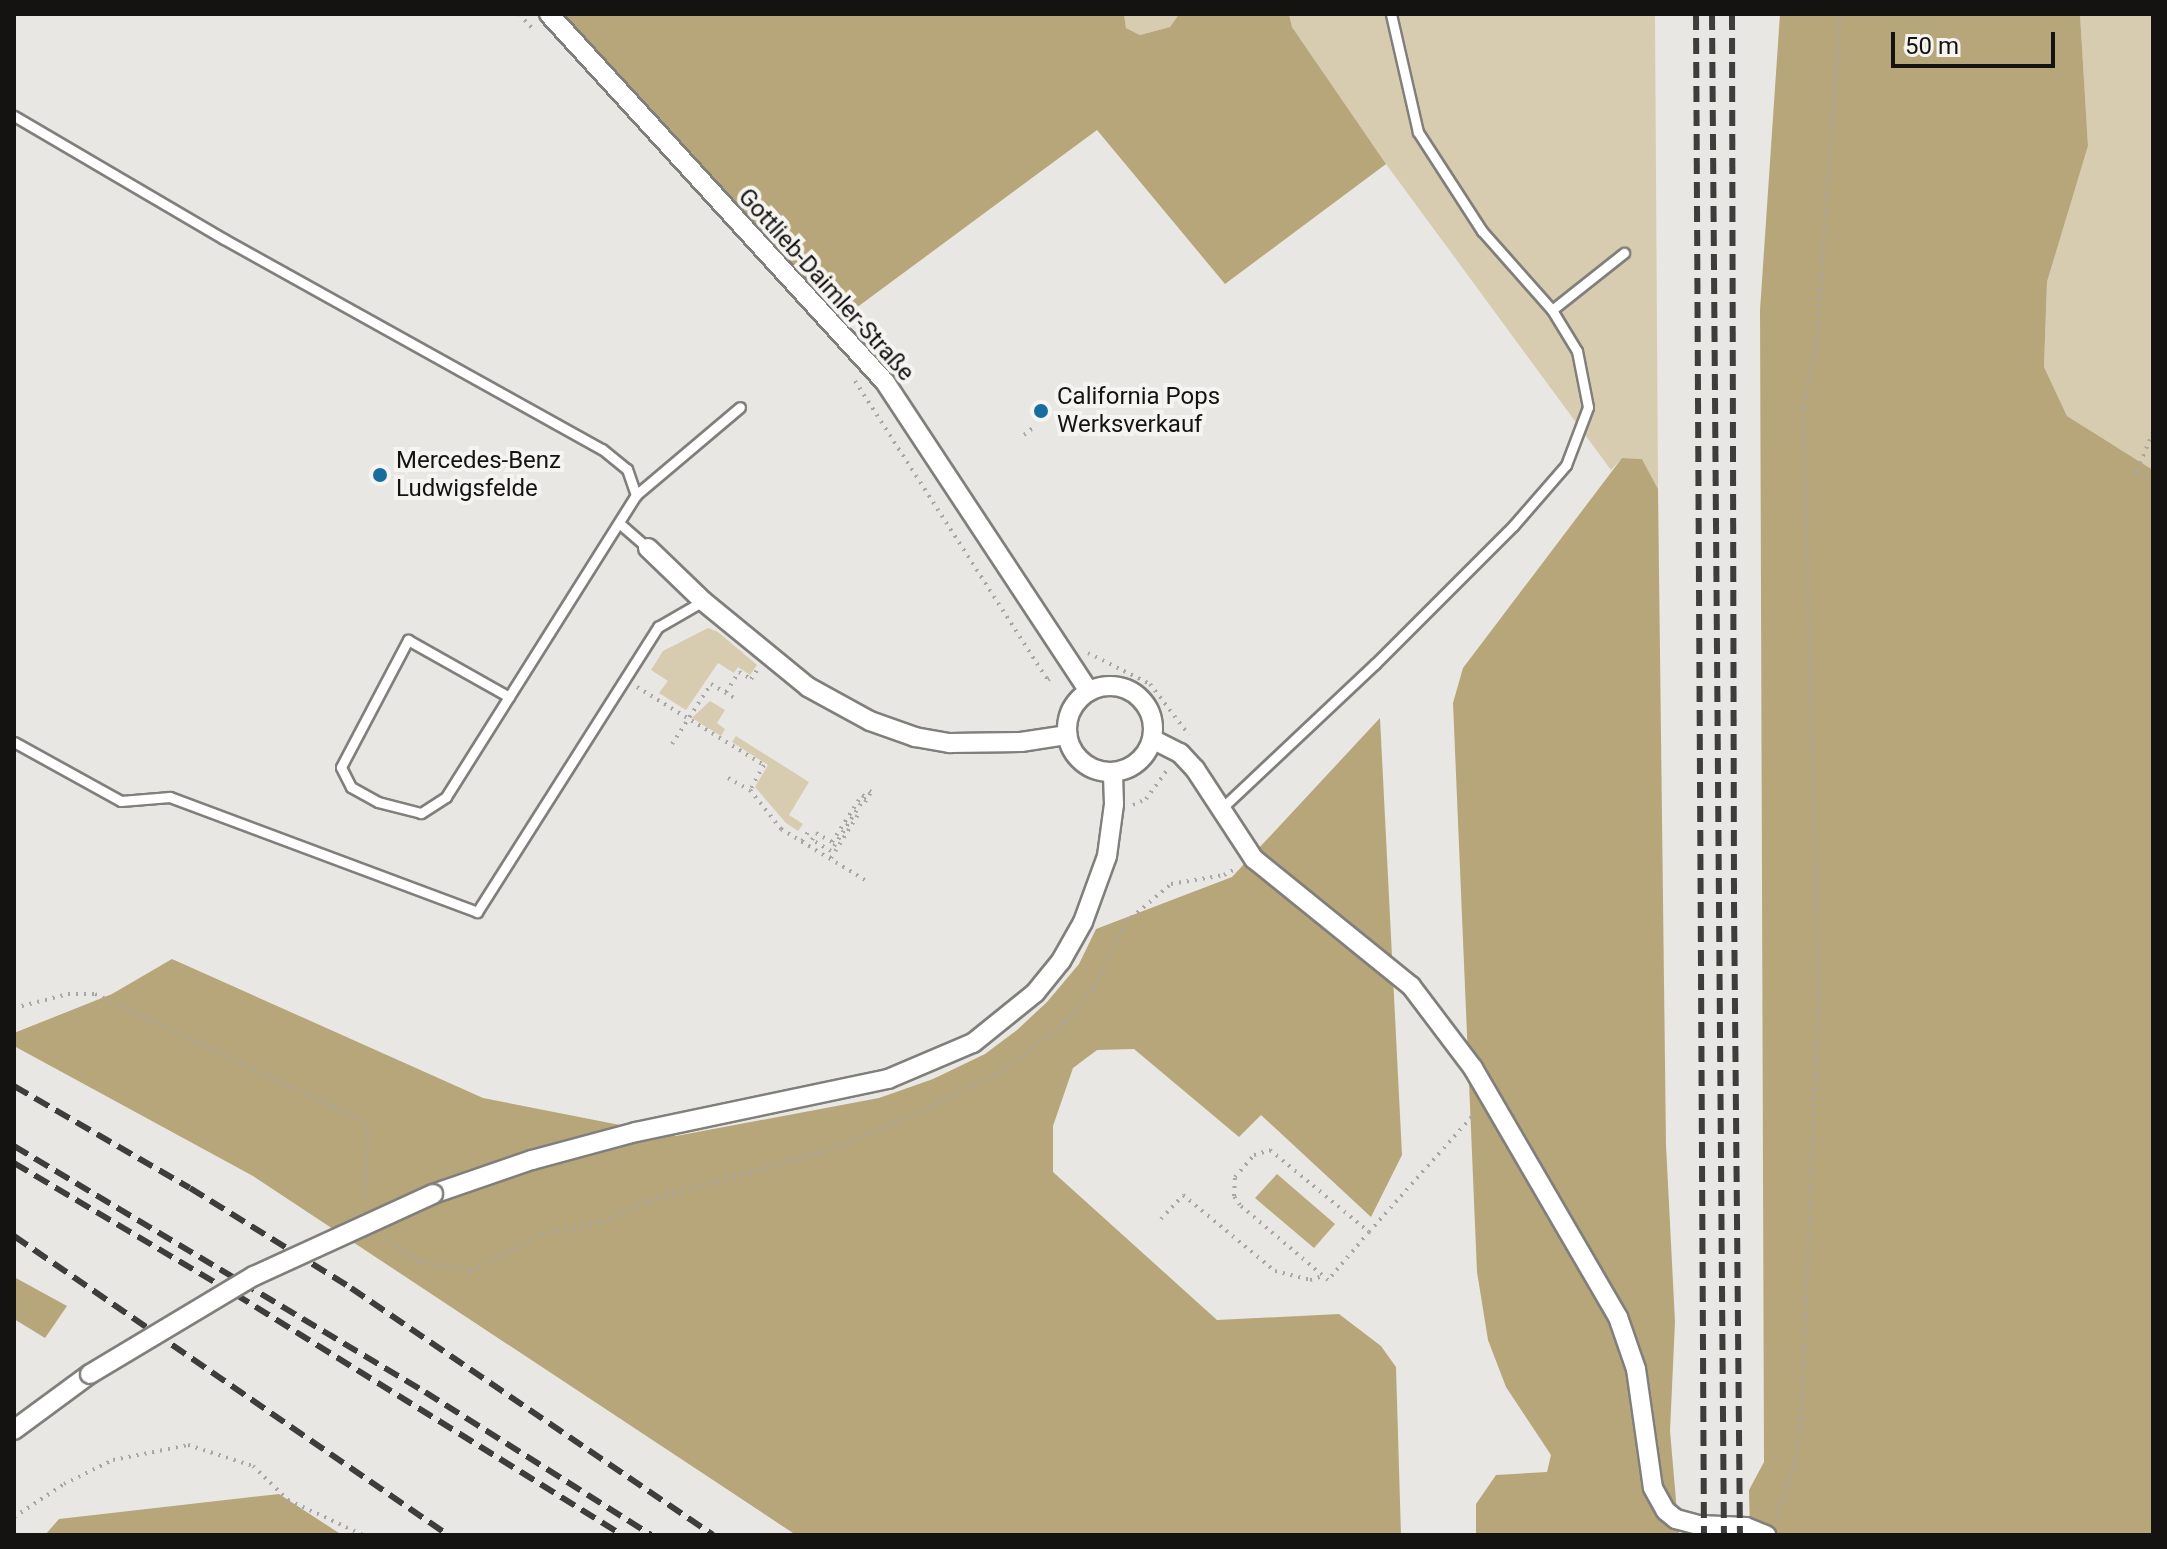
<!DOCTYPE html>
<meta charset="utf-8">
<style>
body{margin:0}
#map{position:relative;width:2167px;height:1549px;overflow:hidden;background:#e9e7e3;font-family:Roboto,sans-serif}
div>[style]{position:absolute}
.green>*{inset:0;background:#d7ccb0}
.forest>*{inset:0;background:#b7a679}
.water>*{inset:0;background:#bbaa7d}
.path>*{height:4px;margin-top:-2px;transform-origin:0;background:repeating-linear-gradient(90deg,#a9a7a4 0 2px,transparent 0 8px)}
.roads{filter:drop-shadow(2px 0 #817f7b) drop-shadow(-2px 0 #817f7b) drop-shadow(0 2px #817f7b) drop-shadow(0 -2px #817f7b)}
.service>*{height:9px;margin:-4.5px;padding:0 4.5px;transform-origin:4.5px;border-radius:4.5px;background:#fff}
.minor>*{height:18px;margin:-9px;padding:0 9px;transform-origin:9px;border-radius:9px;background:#fff}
.minor>.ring{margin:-9px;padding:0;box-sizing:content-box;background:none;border:18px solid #fff;border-radius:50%}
.rail>*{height:6px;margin-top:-3px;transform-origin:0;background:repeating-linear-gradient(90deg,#3e3d3b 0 16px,transparent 0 24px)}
.bridges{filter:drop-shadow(2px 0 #817f7b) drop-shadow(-2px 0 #817f7b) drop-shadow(0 2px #817f7b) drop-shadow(0 -2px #817f7b)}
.minor-bridge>*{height:18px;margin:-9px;padding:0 9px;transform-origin:9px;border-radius:9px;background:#fff}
.dots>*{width:22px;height:22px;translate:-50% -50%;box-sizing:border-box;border:4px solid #f6f4f0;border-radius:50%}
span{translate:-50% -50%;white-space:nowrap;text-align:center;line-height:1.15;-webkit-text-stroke:8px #f6f4f0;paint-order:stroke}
.street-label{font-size:24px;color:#141312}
.poi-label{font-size:24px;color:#141312}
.left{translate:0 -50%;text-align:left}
.frame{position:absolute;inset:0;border:16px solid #141312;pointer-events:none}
.scale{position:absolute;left:1891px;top:32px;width:164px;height:36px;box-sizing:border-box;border:4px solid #141312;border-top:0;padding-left:10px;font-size:24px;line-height:28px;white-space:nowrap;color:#141312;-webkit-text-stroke:6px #f6f4f0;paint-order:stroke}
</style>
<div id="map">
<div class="green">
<i style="clip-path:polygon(1124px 14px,1179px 14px,1170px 27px,1140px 35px,1126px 28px)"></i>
<i style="clip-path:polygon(1289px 14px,1655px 14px,1658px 489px,1642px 459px,1622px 458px,1611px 470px,1386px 164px,1292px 27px)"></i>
<i style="clip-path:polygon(2080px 14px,2153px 14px,2153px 470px,2067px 416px,2044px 367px,2047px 282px,2088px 146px)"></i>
<i style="clip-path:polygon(708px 628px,718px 632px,757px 665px,750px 675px,738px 667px,734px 673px,718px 663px,686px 710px,659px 693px,668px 681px,651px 670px,663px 651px)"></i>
<i style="clip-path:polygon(710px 701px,725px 710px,717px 723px,725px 729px,721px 736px,692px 718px)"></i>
<i style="clip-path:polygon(736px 736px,809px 782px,789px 815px,803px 824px,798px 831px,786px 823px,755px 787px,768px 765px,732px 742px)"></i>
</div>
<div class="forest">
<i style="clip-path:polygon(549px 14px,1124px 14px,1126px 28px,1140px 35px,1170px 27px,1179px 14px,1289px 14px,1292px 27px,1386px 164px,1225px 284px,1097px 130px,833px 325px)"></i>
<i style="clip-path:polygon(1780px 14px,2080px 14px,2088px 146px,2047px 282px,2044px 367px,2067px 416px,2153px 470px,2153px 1535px,1750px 1535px,1749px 1490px,1764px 1462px,1760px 310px)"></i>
<i style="clip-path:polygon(1622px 458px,1642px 459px,1658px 489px,1666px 1145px,1675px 1322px,1670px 1431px,1679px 1535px,1476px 1535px,1476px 1504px,1496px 1475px,1547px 1472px,1551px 1455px,1506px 1387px,1488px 1340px,1477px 1272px,1453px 703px,1463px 668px)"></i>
<i style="clip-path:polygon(1380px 718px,1402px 1155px,1371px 1217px,1261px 1115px,1239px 1137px,1134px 1049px,1097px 1050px,1073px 1068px,1053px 1126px,1053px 1172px,1217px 1320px,1339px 1314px,1381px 1346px,1396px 1367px,1401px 1535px,796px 1535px,253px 1176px,14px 1046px,14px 1033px,112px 994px,172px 959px,483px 1098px,676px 1136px,879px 1098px,933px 1079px,985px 1054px,1017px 1030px,1047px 1002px,1079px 964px,1096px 929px,1232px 877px)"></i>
<i style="clip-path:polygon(14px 1277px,67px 1306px,45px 1338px,14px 1319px)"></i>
<i style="clip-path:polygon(279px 1494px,342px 1535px,45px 1535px,59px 1519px)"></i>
</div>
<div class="water">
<i style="clip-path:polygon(1277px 1174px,1335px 1224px,1314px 1248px,1255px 1198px)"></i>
</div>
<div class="path">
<i style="left:519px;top:14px;width:22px;rotate:47deg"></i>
<i style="left:855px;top:381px;width:356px;rotate:57.2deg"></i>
<i style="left:1048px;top:680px;width:8px;rotate:-40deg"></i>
<i style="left:2153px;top:432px;width:44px;rotate:112.5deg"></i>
<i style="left:2136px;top:473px;width:18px;rotate:19deg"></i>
<i style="left:1024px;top:435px;width:14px;rotate:-39deg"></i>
<i style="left:1088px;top:653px;width:69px;rotate:26.6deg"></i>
<i style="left:1150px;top:684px;width:64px;rotate:52.6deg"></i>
<i style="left:637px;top:687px;width:149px;rotate:31.6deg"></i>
<i style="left:764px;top:765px;width:29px;rotate:119deg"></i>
<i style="left:726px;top:692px;width:24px;rotate:-57deg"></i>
<i style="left:739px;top:672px;width:14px;rotate:30deg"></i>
<i style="left:751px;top:679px;width:12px;rotate:-55deg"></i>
<i style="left:672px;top:744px;width:72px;rotate:-57deg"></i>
<i style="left:711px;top:684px;width:26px;rotate:31deg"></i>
<i style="left:728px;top:778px;width:25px;rotate:29deg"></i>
<i style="left:750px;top:790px;width:50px;rotate:51.5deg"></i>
<i style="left:781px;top:829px;width:98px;rotate:31.3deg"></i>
<i style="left:862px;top:795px;width:4px;rotate:34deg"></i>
<i style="left:865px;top:797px;width:64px;rotate:122.2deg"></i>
<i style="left:831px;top:851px;width:22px;rotate:-150deg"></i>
<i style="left:812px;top:840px;width:8px;rotate:-60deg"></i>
<i style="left:816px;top:833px;width:18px;rotate:29deg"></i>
<i style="left:832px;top:842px;width:56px;rotate:-57.4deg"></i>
<i style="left:865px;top:802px;width:12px;rotate:-59deg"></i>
<i style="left:871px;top:792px;width:6px;rotate:-141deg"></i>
<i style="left:1133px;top:805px;width:14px;rotate:-25deg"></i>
<i style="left:1146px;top:799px;width:37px;rotate:-54deg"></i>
<i style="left:802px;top:841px;width:14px;rotate:-56deg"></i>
<i style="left:831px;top:858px;width:53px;rotate:-58.1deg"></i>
<i style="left:14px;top:1008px;width:56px;rotate:-14.5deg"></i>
<i style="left:68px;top:994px;width:27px"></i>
<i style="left:95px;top:994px;width:295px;rotate:25.3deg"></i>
<i style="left:362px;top:1120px;width:13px;rotate:63deg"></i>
<i style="left:368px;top:1132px;width:71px;rotate:93.2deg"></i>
<i style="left:1161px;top:1219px;width:33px;rotate:-47deg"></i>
<i style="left:1183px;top:1195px;width:119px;rotate:39.6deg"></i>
<i style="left:1275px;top:1271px;width:36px;rotate:14deg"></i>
<i style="left:1310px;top:1280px;width:14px;rotate:-17deg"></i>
<i style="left:1369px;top:1232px;width:63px;rotate:130.5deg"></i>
<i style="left:1328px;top:1280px;width:116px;rotate:-139.6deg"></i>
<i style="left:1240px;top:1205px;width:11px;rotate:-124deg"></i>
<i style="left:1234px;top:1196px;width:19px;rotate:-87deg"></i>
<i style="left:1235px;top:1177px;width:29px;rotate:-49deg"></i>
<i style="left:1254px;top:1155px;width:17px;rotate:-17deg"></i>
<i style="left:1270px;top:1150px;width:129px;rotate:39.6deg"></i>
<i style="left:1369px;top:1232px;width:161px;rotate:-48.3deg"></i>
<i style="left:384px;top:1238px;width:43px;rotate:32.6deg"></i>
<i style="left:420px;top:1261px;width:52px;rotate:11.1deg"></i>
<i style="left:471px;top:1271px;width:80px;rotate:-27.5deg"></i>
<i style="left:542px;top:1234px;width:60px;rotate:-11.5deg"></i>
<i style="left:601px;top:1222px;width:53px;rotate:-24.6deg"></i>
<i style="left:649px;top:1200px;width:177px;rotate:-15.4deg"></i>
<i style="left:820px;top:1153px;width:86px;rotate:-21.8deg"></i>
<i style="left:900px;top:1121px;width:111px;rotate:-26.1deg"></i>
<i style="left:1000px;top:1072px;width:83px;rotate:-37.1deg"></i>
<i style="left:1066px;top:1022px;width:44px;rotate:-50.5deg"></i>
<i style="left:1094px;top:988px;width:72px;rotate:-64.5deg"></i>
<i style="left:1125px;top:923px;width:60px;rotate:-40.3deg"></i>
<i style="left:1171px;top:884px;width:54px;rotate:-9.6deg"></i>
<i style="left:1224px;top:875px;width:15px;rotate:-28deg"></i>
<i style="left:14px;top:1517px;width:60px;rotate:-33.4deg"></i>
<i style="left:64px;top:1484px;width:55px;rotate:-26.1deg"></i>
<i style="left:113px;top:1460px;width:76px;rotate:-11.3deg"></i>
<i style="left:188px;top:1445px;width:68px;rotate:17.9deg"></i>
<i style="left:253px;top:1466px;width:49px;rotate:44.2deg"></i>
<i style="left:288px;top:1500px;width:83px;rotate:25deg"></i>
<i style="left:1776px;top:1518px;width:54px;rotate:-70.6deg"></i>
<i style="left:1794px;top:1467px;width:49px;rotate:-81.7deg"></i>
<i style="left:1801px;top:1419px;width:423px;rotate:-87.6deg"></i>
<i style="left:1819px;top:996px;width:588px;rotate:-91.56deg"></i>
<i style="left:1803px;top:408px;width:62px;rotate:-78deg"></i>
<i style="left:1816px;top:347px;width:334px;rotate:-85.9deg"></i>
</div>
<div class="roads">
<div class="service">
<i style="left:14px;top:116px;width:243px;rotate:30.4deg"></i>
<i style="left:224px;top:239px;width:432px;rotate:29.1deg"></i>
<i style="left:602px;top:449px;width:32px;rotate:39deg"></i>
<i style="left:627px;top:469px;width:28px;rotate:71deg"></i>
<i style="left:636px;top:495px;width:357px;rotate:122.2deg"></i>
<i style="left:446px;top:797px;width:30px;rotate:147deg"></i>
<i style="left:421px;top:813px;width:44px;rotate:-165.7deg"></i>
<i style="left:378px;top:802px;width:31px;rotate:-151deg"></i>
<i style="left:351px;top:787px;width:22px;rotate:-117deg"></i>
<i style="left:341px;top:767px;width:144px;rotate:-62.2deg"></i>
<i style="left:408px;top:640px;width:116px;rotate:29.4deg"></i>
<i style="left:1552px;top:310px;width:92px;rotate:-38.4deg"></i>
<i style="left:636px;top:495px;width:136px;rotate:-40.2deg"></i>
<i style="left:619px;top:523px;width:38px;rotate:41deg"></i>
<i style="left:14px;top:742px;width:122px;rotate:28.9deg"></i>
<i style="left:121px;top:801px;width:49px;rotate:-4.7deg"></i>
<i style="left:170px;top:797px;width:328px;rotate:20.5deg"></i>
<i style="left:477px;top:912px;width:338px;rotate:-57.6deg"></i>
<i style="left:658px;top:627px;width:52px;rotate:-30deg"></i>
<i style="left:1222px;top:808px;width:210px;rotate:-43.3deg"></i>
<i style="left:1375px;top:664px;width:195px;rotate:-45deg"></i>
<i style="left:1513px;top:526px;width:81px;rotate:-49deg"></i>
<i style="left:1566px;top:465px;width:62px;rotate:-69.2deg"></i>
<i style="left:1588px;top:407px;width:57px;rotate:-101.1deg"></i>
<i style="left:1577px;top:351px;width:48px;rotate:-121.4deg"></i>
<i style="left:1552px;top:310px;width:106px;rotate:-131.5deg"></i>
<i style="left:1482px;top:231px;width:118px;rotate:-122.9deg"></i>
<i style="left:1418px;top:132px;width:121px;rotate:-102.9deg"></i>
</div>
<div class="minor">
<i style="left:549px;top:14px;width:498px;rotate:47.6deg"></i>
<i style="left:885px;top:382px;width:370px;rotate:56.6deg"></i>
<i style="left:648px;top:548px;width:76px;rotate:43.9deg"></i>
<i style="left:703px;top:601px;width:136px;rotate:39.3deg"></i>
<i style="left:808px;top:687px;width:71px;rotate:28.7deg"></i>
<i style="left:870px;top:721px;width:48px;rotate:19.6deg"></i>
<i style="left:915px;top:737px;width:36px;rotate:10deg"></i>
<i style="left:950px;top:743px;width:71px;rotate:-0.8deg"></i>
<i style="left:1021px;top:742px;width:47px;rotate:-8.7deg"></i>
<i class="ring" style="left:1067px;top:686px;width:68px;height:68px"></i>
<i style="left:1152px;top:739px;width:31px;rotate:27deg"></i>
<i style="left:1180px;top:753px;width:22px;rotate:47deg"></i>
<i style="left:1195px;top:769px;width:108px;rotate:56.8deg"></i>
<i style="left:1254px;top:859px;width:202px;rotate:39deg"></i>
<i style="left:1411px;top:986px;width:103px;rotate:52.9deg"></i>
<i style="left:1473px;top:1068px;width:288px;rotate:59.8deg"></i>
<i style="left:1618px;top:1317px;width:55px;rotate:70.9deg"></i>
<i style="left:1636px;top:1369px;width:120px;rotate:81.9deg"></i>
<i style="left:1653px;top:1488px;width:26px;rotate:61deg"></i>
<i style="left:1666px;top:1511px;width:13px;rotate:39deg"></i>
<i style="left:1676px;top:1519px;width:24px;rotate:15deg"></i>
<i style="left:1699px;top:1525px;width:47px;rotate:2.4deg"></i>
<i style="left:1746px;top:1527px;width:22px;rotate:22deg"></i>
<i style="left:433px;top:1194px;width:105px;rotate:-19deg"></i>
<i style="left:532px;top:1160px;width:108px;rotate:-15.1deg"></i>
<i style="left:636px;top:1132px;width:258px;rotate:-11.9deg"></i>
<i style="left:888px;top:1079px;width:92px;rotate:-23deg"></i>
<i style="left:973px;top:1043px;width:80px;rotate:-38.9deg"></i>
<i style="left:1035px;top:993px;width:41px;rotate:-50.9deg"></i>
<i style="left:1061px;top:961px;width:45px;rotate:-60.6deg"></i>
<i style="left:1083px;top:922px;width:70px;rotate:-70deg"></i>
<i style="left:1107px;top:856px;width:52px;rotate:-82.3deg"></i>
<i style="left:1114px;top:804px;width:32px;rotate:-92deg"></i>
<i style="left:14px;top:1430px;width:94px;rotate:-36.4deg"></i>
</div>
</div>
<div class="rail">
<i style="left:1696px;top:14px;width:1521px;rotate:89.7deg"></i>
<i style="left:1712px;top:14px;width:1521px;rotate:89.55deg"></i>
<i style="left:1732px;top:14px;width:888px;rotate:89.87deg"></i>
<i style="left:1734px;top:902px;width:633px;rotate:89.46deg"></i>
<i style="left:14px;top:1086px;width:203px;rotate:30.1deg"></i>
<i style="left:190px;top:1188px;width:190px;rotate:31.8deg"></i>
<i style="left:351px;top:1288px;width:438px;rotate:34.3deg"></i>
<i style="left:14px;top:1146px;width:479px;rotate:30.9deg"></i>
<i style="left:425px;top:1392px;width:267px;rotate:32.3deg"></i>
<i style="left:14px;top:1163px;width:257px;rotate:30.7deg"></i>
<i style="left:235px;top:1294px;width:456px;rotate:31.9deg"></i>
<i style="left:14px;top:1236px;width:527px;rotate:34.56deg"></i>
</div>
<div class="bridges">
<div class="minor-bridge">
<i style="left:90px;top:1374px;width:191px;rotate:-30.9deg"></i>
<i style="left:254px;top:1276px;width:197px;rotate:-24.6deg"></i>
</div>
</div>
<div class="dots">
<i style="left:1041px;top:411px;background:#176d9e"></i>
<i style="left:380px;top:475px;background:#176d9e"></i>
</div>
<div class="street-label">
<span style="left:826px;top:285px;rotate:48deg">Gottlieb-Daimler-Straße</span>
</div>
<div class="poi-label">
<span class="left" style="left:1057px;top:411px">California Pops<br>Werksverkauf</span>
<span class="left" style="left:396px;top:475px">Mercedes-Benz<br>Ludwigsfelde</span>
</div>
<div class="frame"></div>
<div class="scale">50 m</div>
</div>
